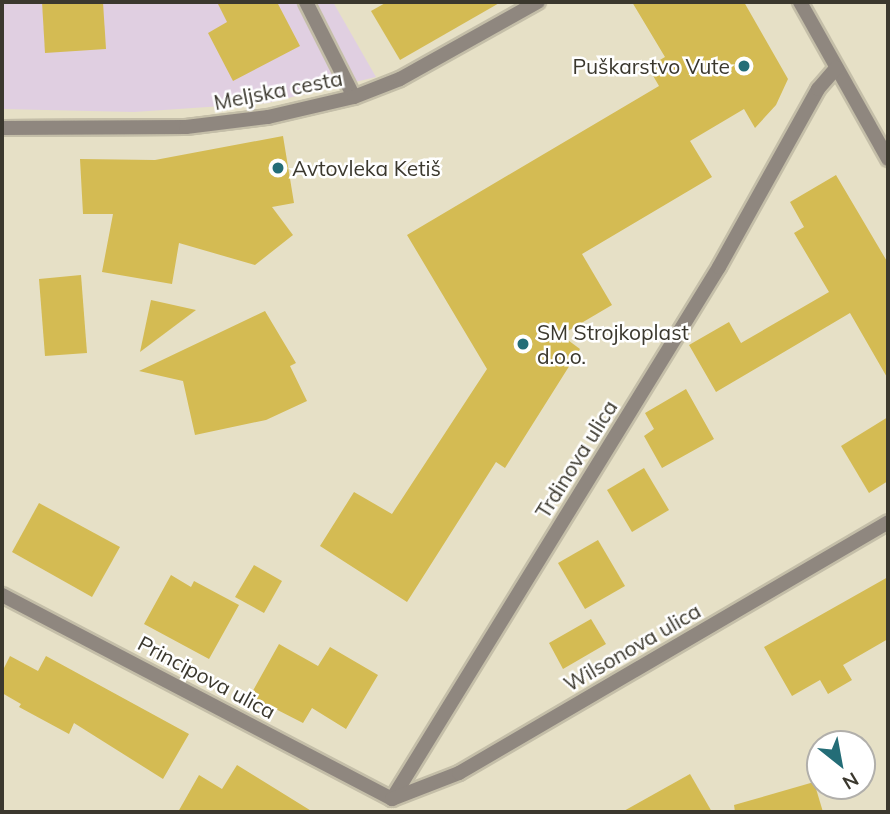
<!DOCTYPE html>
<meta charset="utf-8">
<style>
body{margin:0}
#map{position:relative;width:890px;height:814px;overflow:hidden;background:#e6e0c6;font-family:Mulish,sans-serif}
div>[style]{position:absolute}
.industrial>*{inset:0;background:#e0cfe1}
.building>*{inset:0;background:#d4bb53}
.roads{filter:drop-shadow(2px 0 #c4bea8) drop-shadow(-2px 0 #c4bea8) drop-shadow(0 2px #c4bea8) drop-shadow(0 -2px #c4bea8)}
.minor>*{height:14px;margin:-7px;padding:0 7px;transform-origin:7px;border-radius:7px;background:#8f877f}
.tertiary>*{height:14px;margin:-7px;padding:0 7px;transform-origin:7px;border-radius:7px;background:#8f877f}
.dots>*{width:19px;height:19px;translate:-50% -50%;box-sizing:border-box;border:4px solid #fff;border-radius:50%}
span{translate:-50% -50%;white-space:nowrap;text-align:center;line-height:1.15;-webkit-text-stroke:5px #fff;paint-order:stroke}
.poi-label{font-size:21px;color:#3b382e}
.right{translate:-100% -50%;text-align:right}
.left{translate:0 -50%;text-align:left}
.street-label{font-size:21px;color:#3b382e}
.frame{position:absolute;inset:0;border:4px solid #3b382e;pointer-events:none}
.north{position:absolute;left:806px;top:730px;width:70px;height:70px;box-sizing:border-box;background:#fff;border:2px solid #b1afab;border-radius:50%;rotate:149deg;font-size:19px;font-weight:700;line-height:28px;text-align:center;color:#3b382e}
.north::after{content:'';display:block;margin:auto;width:24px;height:32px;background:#246d77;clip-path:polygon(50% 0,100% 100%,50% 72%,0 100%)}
</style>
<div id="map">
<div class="industrial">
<i style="clip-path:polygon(2px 2px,333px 2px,376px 77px,267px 103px,134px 112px,2px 109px)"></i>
</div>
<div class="building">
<i style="clip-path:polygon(42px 2px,103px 2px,106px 49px,45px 53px)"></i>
<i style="clip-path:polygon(217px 2px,277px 2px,300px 46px,233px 81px,208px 33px,227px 22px)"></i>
<i style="clip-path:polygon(387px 2px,501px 2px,400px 60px,371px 11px)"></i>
<i style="clip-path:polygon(632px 2px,744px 2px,788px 79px,776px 105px,755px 128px,744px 109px,690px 141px,712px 177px,582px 254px,612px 305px,561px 335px,580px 349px,505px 468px,496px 462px,407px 602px,320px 546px,354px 492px,392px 514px,487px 369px,407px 235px,659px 86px,648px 67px,665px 57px)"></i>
<i style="clip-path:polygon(283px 136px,294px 203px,272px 207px,293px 235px,255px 265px,179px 243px,172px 284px,102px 272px,113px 214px,83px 214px,80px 159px,155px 160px)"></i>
<i style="clip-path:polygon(836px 175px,888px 263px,888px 379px,850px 313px,716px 392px,689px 345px,729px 322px,741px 343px,829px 292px,794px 233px,804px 227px,790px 202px)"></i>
<i style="clip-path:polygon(81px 275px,87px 353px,45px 356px,39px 279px)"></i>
<i style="clip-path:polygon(151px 300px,196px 310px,140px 352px)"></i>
<i style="clip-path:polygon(265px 311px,296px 363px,290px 366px,307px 401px,266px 420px,195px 435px,183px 381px,139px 371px)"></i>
<i style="clip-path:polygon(686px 389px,714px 439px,662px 468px,644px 436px,654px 429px,645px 413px)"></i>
<i style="clip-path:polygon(888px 417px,888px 481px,869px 493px,841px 446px)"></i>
<i style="clip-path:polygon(644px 468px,669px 510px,632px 532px,607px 490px)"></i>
<i style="clip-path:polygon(39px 503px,120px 547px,92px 597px,12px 552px)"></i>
<i style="clip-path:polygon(598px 540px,625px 586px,585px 609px,558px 563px)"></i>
<i style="clip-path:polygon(254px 565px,282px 581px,264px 613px,235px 597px)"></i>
<i style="clip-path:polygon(171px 575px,191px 587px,194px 581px,239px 605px,209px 659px,144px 624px)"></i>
<i style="clip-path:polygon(888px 577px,888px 639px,843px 665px,852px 680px,828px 694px,820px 680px,792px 696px,764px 647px)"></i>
<i style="clip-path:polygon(591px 619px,606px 644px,563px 669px,549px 643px)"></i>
<i style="clip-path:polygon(279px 644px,318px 666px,330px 647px,378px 675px,346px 729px,312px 708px,303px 723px,250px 696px)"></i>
<i style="clip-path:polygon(10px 656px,38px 671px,46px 656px,189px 734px,163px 779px,74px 723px,69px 734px,19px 707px,21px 704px,2px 693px,2px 672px)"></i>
<i style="clip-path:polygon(237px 765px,313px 812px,178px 812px,199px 775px,222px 789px)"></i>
<i style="clip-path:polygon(690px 774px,712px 812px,622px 812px)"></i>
<i style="clip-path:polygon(814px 782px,823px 812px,735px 812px,734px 805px)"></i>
</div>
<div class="roads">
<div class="minor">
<i style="left:306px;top:2px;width:106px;rotate:63.2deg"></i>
<i style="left:800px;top:2px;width:180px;rotate:60.7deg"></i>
<i style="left:2px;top:595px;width:440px;rotate:27.6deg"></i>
<i style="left:392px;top:799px;width:624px;rotate:-58.42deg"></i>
<i style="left:719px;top:267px;width:204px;rotate:-60.9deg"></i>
<i style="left:818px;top:89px;width:28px;rotate:-49deg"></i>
<i style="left:392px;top:799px;width:72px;rotate:-21.2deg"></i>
<i style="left:459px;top:773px;width:497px;rotate:-30.3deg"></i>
</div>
<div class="tertiary">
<i style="left:2px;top:128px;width:184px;rotate:-0.3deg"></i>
<i style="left:186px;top:127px;width:83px;rotate:-7deg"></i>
<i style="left:268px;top:117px;width:88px;rotate:-13.1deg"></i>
<i style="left:354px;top:97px;width:49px;rotate:-21.4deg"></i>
<i style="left:400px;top:79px;width:158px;rotate:-29.2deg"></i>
</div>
</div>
<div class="dots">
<i style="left:744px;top:66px;background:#246d77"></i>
<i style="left:278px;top:168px;background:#246d77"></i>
<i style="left:523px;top:344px;background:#246d77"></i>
</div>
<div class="poi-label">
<span class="right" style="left:730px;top:66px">Puškarstvo Vute</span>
<span class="left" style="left:292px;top:168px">Avtovleka Ketiš</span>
<span class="left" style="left:537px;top:344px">SM Strojkoplast<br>d.o.o.</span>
</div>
<div class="street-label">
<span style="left:278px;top:90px;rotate:-11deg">Meljska cesta</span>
<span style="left:576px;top:459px;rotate:-58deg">Trdinova ulica</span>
<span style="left:632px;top:647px;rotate:-30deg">Wilsonova ulica</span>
<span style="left:207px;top:677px;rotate:28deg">Principova ulica</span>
</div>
<div class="frame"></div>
<div class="north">N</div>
</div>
